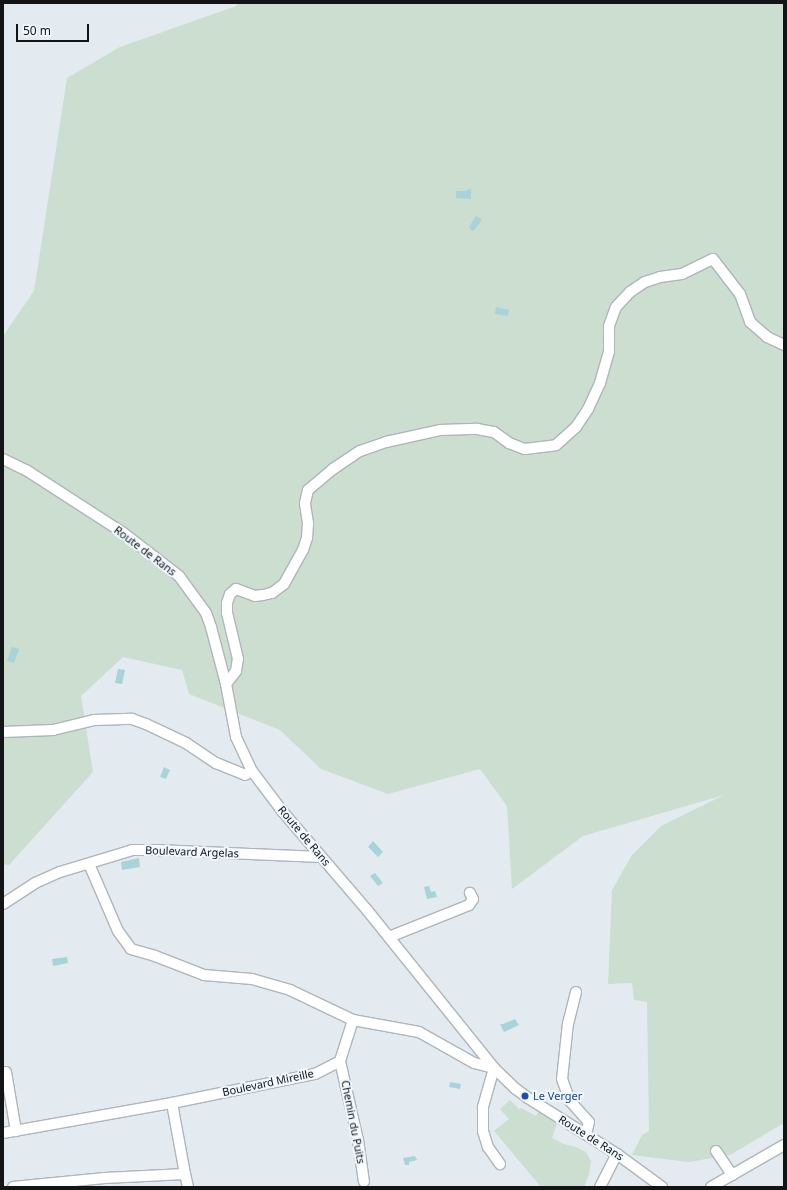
<!DOCTYPE html>
<style>
body{margin:0}
#map{position:relative;width:787px;height:1190px;overflow:hidden;background:#e3eaf0;font-family:"Noto Sans",sans-serif}
div>[style]{position:absolute}
.green>*{inset:0;background:#cbdecf}
.water>*{inset:0;background:#a8d3d9}
.roads{filter:drop-shadow(1px 0 #aeb5bb) drop-shadow(-1px 0 #aeb5bb) drop-shadow(0 1px #aeb5bb) drop-shadow(0 -1px #aeb5bb)}
.minor>*{height:10px;margin:-5px;padding:0 5px;transform-origin:5px;border-radius:5px;background:#fff}
.dots>*{width:11px;height:11px;translate:-50% -50%;box-sizing:border-box;border:2px solid #f0f7fd;border-radius:50%}
span{translate:-50% -50%;white-space:nowrap;text-align:center;line-height:1.15;-webkit-text-stroke:4px #f0f7fd;paint-order:stroke}
.street-label{font-size:11px;color:#121416}
.transit-label{font-size:11px;color:#164399}
.left{translate:0 -50%;text-align:left}
.frame{position:absolute;inset:0;border:4px solid #121416;pointer-events:none}
.scale{position:absolute;left:16px;top:24px;width:73px;height:18px;box-sizing:border-box;border:2px solid #121416;border-top:0;padding-left:5px;font-size:12px;line-height:14px;white-space:nowrap;color:#121416;-webkit-text-stroke:3px #f0f7fd;paint-order:stroke}
</style>
<div id="map">
<div class="green">
<i style="clip-path:polygon(237px 3px,784px 3px,784px 1123px,730px 1155px,689px 1162px,632px 1155px,642px 1135px,649px 1131px,647px 1002px,634px 1000px,632px 983px,608px 984px,612px 890px,632px 855px,661px 826px,724px 795px,583px 836px,512px 889px,507px 806px,480px 769px,388px 794px,321px 769px,280px 730px,189px 694px,182px 670px,123px 657px,81px 696px,93px 772px,9px 865px,3px 864px,3px 336px,34px 291px,67px 78px,120px 47px,236px 6px)"></i>
<i style="clip-path:polygon(510px 1100px,519px 1109px,521px 1108px,536px 1116px,539px 1111px,557px 1123px,552px 1138px,564px 1144px,576px 1147px,586px 1152px,591px 1161px,589px 1174px,584px 1187px,541px 1187px,494px 1131px,509px 1119px,500px 1109px)"></i>
</div>
<div class="water">
<i style="clip-path:polygon(468px 189px,471px 189px,471px 199px,456px 198px,456px 191px,466px 191px)"></i>
<i style="clip-path:polygon(476px 216px,482px 220px,474px 230px,472px 231px,469px 227px)"></i>
<i style="clip-path:polygon(496px 307px,509px 310px,508px 316px,495px 314px)"></i>
<i style="clip-path:polygon(12px 647px,19px 649px,14px 663px,7px 661px)"></i>
<i style="clip-path:polygon(118px 669px,125px 670px,122px 684px,115px 683px)"></i>
<i style="clip-path:polygon(164px 767px,170px 770px,166px 779px,160px 777px)"></i>
<i style="clip-path:polygon(373px 841px,383px 852px,378px 857px,368px 847px)"></i>
<i style="clip-path:polygon(139px 858px,140px 867px,122px 870px,121px 862px)"></i>
<i style="clip-path:polygon(375px 873px,383px 883px,378px 886px,370px 876px)"></i>
<i style="clip-path:polygon(429px 886px,431px 892px,435px 891px,437px 897px,427px 899px,424px 887px)"></i>
<i style="clip-path:polygon(67px 957px,68px 963px,53px 966px,52px 959px)"></i>
<i style="clip-path:polygon(515px 1019px,519px 1025px,504px 1032px,500px 1024px,503px 1024px)"></i>
<i style="clip-path:polygon(450px 1082px,461px 1084px,460px 1089px,449px 1087px)"></i>
<i style="clip-path:polygon(415px 1156px,417px 1160px,409px 1162px,409px 1165px,405px 1165px,403px 1158px)"></i>
</div>
<div class="roads">
<div class="minor">
<i style="left:3px;top:459px;width:25px;rotate:26deg"></i>
<i style="left:26px;top:470px;width:114px;rotate:32.9deg"></i>
<i style="left:122px;top:532px;width:72px;rotate:37.7deg"></i>
<i style="left:179px;top:576px;width:46px;rotate:53.9deg"></i>
<i style="left:206px;top:613px;width:15px;rotate:70deg"></i>
<i style="left:211px;top:627px;width:59px;rotate:75.3deg"></i>
<i style="left:226px;top:684px;width:54px;rotate:79.3deg"></i>
<i style="left:236px;top:737px;width:38px;rotate:65deg"></i>
<i style="left:252px;top:771px;width:51px;rotate:52.9deg"></i>
<i style="left:283px;top:812px;width:129px;rotate:49.4deg"></i>
<i style="left:367px;top:910px;width:203px;rotate:51.2deg"></i>
<i style="left:494px;top:1068px;width:30px;rotate:44deg"></i>
<i style="left:516px;top:1089px;width:15px;rotate:37deg"></i>
<i style="left:528px;top:1098px;width:105px;rotate:32.2deg"></i>
<i style="left:617px;top:1154px;width:56px;rotate:36.3deg"></i>
<i style="left:226px;top:684px;width:16px;rotate:-52deg"></i>
<i style="left:236px;top:671px;width:12px;rotate:-81deg"></i>
<i style="left:238px;top:659px;width:47px;rotate:-103.4deg"></i>
<i style="left:227px;top:613px;width:10px;rotate:-90deg"></i>
<i style="left:227px;top:603px;width:9px;rotate:-72deg"></i>
<i style="left:230px;top:594px;width:8px;rotate:-40deg"></i>
<i style="left:236px;top:589px;width:20px;rotate:20deg"></i>
<i style="left:255px;top:596px;width:8px;rotate:-7deg"></i>
<i style="left:263px;top:595px;width:9px;rotate:-13deg"></i>
<i style="left:272px;top:593px;width:15px;rotate:-37deg"></i>
<i style="left:284px;top:584px;width:39px;rotate:-61deg"></i>
<i style="left:303px;top:550px;width:13px;rotate:-72deg"></i>
<i style="left:307px;top:538px;width:15px;rotate:-86deg"></i>
<i style="left:308px;top:523px;width:20px;rotate:-99deg"></i>
<i style="left:305px;top:503px;width:13px;rotate:-77deg"></i>
<i style="left:308px;top:490px;width:33px;rotate:-40deg"></i>
<i style="left:333px;top:469px;width:32px;rotate:-34deg"></i>
<i style="left:360px;top:451px;width:28px;rotate:-19deg"></i>
<i style="left:386px;top:442px;width:55px;rotate:-12.5deg"></i>
<i style="left:440px;top:430px;width:37px;rotate:-2deg"></i>
<i style="left:477px;top:429px;width:17px;rotate:10deg"></i>
<i style="left:494px;top:432px;width:19px;rotate:36deg"></i>
<i style="left:509px;top:443px;width:17px;rotate:21deg"></i>
<i style="left:525px;top:449px;width:31px;rotate:-7deg"></i>
<i style="left:556px;top:445px;width:27px;rotate:-42deg"></i>
<i style="left:576px;top:427px;width:22px;rotate:-56deg"></i>
<i style="left:588px;top:409px;width:29px;rotate:-65deg"></i>
<i style="left:600px;top:383px;width:32px;rotate:-74deg"></i>
<i style="left:609px;top:352px;width:26px;rotate:-90deg"></i>
<i style="left:609px;top:326px;width:20px;rotate:-70deg"></i>
<i style="left:616px;top:307px;width:21px;rotate:-47deg"></i>
<i style="left:630px;top:292px;width:18px;rotate:-34deg"></i>
<i style="left:645px;top:282px;width:16px;rotate:-18deg"></i>
<i style="left:660px;top:277px;width:22px;rotate:-8deg"></i>
<i style="left:682px;top:274px;width:34px;rotate:-26deg"></i>
<i style="left:713px;top:259px;width:44px;rotate:52.4deg"></i>
<i style="left:740px;top:294px;width:30px;rotate:70deg"></i>
<i style="left:750px;top:322px;width:23px;rotate:41deg"></i>
<i style="left:767px;top:337px;width:19px;rotate:25deg"></i>
<i style="left:3px;top:732px;width:50px;rotate:-2.3deg"></i>
<i style="left:53px;top:730px;width:42px;rotate:-13.7deg"></i>
<i style="left:94px;top:720px;width:38px;rotate:-2deg"></i>
<i style="left:132px;top:719px;width:15px;rotate:20deg"></i>
<i style="left:146px;top:724px;width:44px;rotate:25.4deg"></i>
<i style="left:186px;top:743px;width:36px;rotate:34deg"></i>
<i style="left:216px;top:763px;width:31px;rotate:22deg"></i>
<i style="left:245px;top:775px;width:8px;rotate:-30deg"></i>
<i style="left:89px;top:864px;width:73px;rotate:66.6deg"></i>
<i style="left:118px;top:931px;width:22px;rotate:54deg"></i>
<i style="left:131px;top:949px;width:25px;rotate:16deg"></i>
<i style="left:155px;top:956px;width:53px;rotate:21.2deg"></i>
<i style="left:204px;top:975px;width:48px;rotate:4.8deg"></i>
<i style="left:252px;top:979px;width:40px;rotate:16deg"></i>
<i style="left:290px;top:990px;width:70px;rotate:25.5deg"></i>
<i style="left:3px;top:904px;width:38px;rotate:-33deg"></i>
<i style="left:35px;top:883px;width:27px;rotate:-24deg"></i>
<i style="left:60px;top:872px;width:76px;rotate:-16.8deg"></i>
<i style="left:133px;top:850px;width:23px"></i>
<i style="left:156px;top:850px;width:165px;rotate:2.4deg"></i>
<i style="left:389px;top:937px;width:86px;rotate:-21.8deg"></i>
<i style="left:469px;top:905px;width:7px;rotate:-56deg"></i>
<i style="left:473px;top:899px;width:7px;rotate:-117deg"></i>
<i style="left:576px;top:992px;width:32px;rotate:104deg"></i>
<i style="left:568px;top:1023px;width:56px;rotate:96.1deg"></i>
<i style="left:562px;top:1079px;width:23px;rotate:70deg"></i>
<i style="left:570px;top:1101px;width:28px;rotate:48deg"></i>
<i style="left:589px;top:1122px;width:12px;rotate:104deg"></i>
<i style="left:340px;top:1061px;width:81px;rotate:77.2deg"></i>
<i style="left:358px;top:1140px;width:42px;rotate:81.9deg"></i>
<i style="left:6px;top:1072px;width:60px;rotate:80.4deg"></i>
<i style="left:3px;top:1133px;width:172px;rotate:-10.1deg"></i>
<i style="left:172px;top:1103px;width:146px;rotate:-11.5deg"></i>
<i style="left:315px;top:1074px;width:28px;rotate:-27deg"></i>
<i style="left:340px;top:1061px;width:43px;rotate:-72.4deg"></i>
<i style="left:353px;top:1020px;width:67px;rotate:10.3deg"></i>
<i style="left:419px;top:1032px;width:63px;rotate:29.4deg"></i>
<i style="left:474px;top:1063px;width:21px;rotate:14deg"></i>
<i style="left:494px;top:1068px;width:41px;rotate:105.8deg"></i>
<i style="left:483px;top:1107px;width:24px;rotate:90deg"></i>
<i style="left:483px;top:1131px;width:17px;rotate:73deg"></i>
<i style="left:488px;top:1147px;width:21px;rotate:55deg"></i>
<i style="left:716px;top:1151px;width:29px;rotate:56deg"></i>
<i style="left:185px;top:1174px;width:13px;rotate:77deg"></i>
<i style="left:13px;top:1187px;width:92px;rotate:-5.6deg"></i>
<i style="left:105px;top:1178px;width:80px;rotate:-2.9deg"></i>
<i style="left:185px;top:1174px;width:72px;rotate:-100.4deg"></i>
<i style="left:600px;top:1187px;width:37px;rotate:-63deg"></i>
<i style="left:711px;top:1187px;width:84px;rotate:-29.9deg"></i>
</div>
</div>
<div class="dots">
<i style="left:525px;top:1096px;background:#1a4fb4"></i>
</div>
<div class="street-label">
<span style="left:145px;top:551px;rotate:37deg">Route de Rans</span>
<span style="left:304px;top:836px;rotate:50deg">Route de Rans</span>
<span style="left:192px;top:852px;rotate:2deg">Boulevard Argelas</span>
<span style="left:268px;top:1083px;rotate:-12deg">Boulevard Mireille</span>
<span style="left:353px;top:1122px;rotate:79deg">Chemin du Puits</span>
<span style="left:591px;top:1138px;rotate:32deg">Route de Rans</span>
</div>
<div class="transit-label">
<span class="left" style="left:533px;top:1096px">Le Verger</span>
</div>
<div class="frame"></div>
<div class="scale">50 m</div>
</div>
